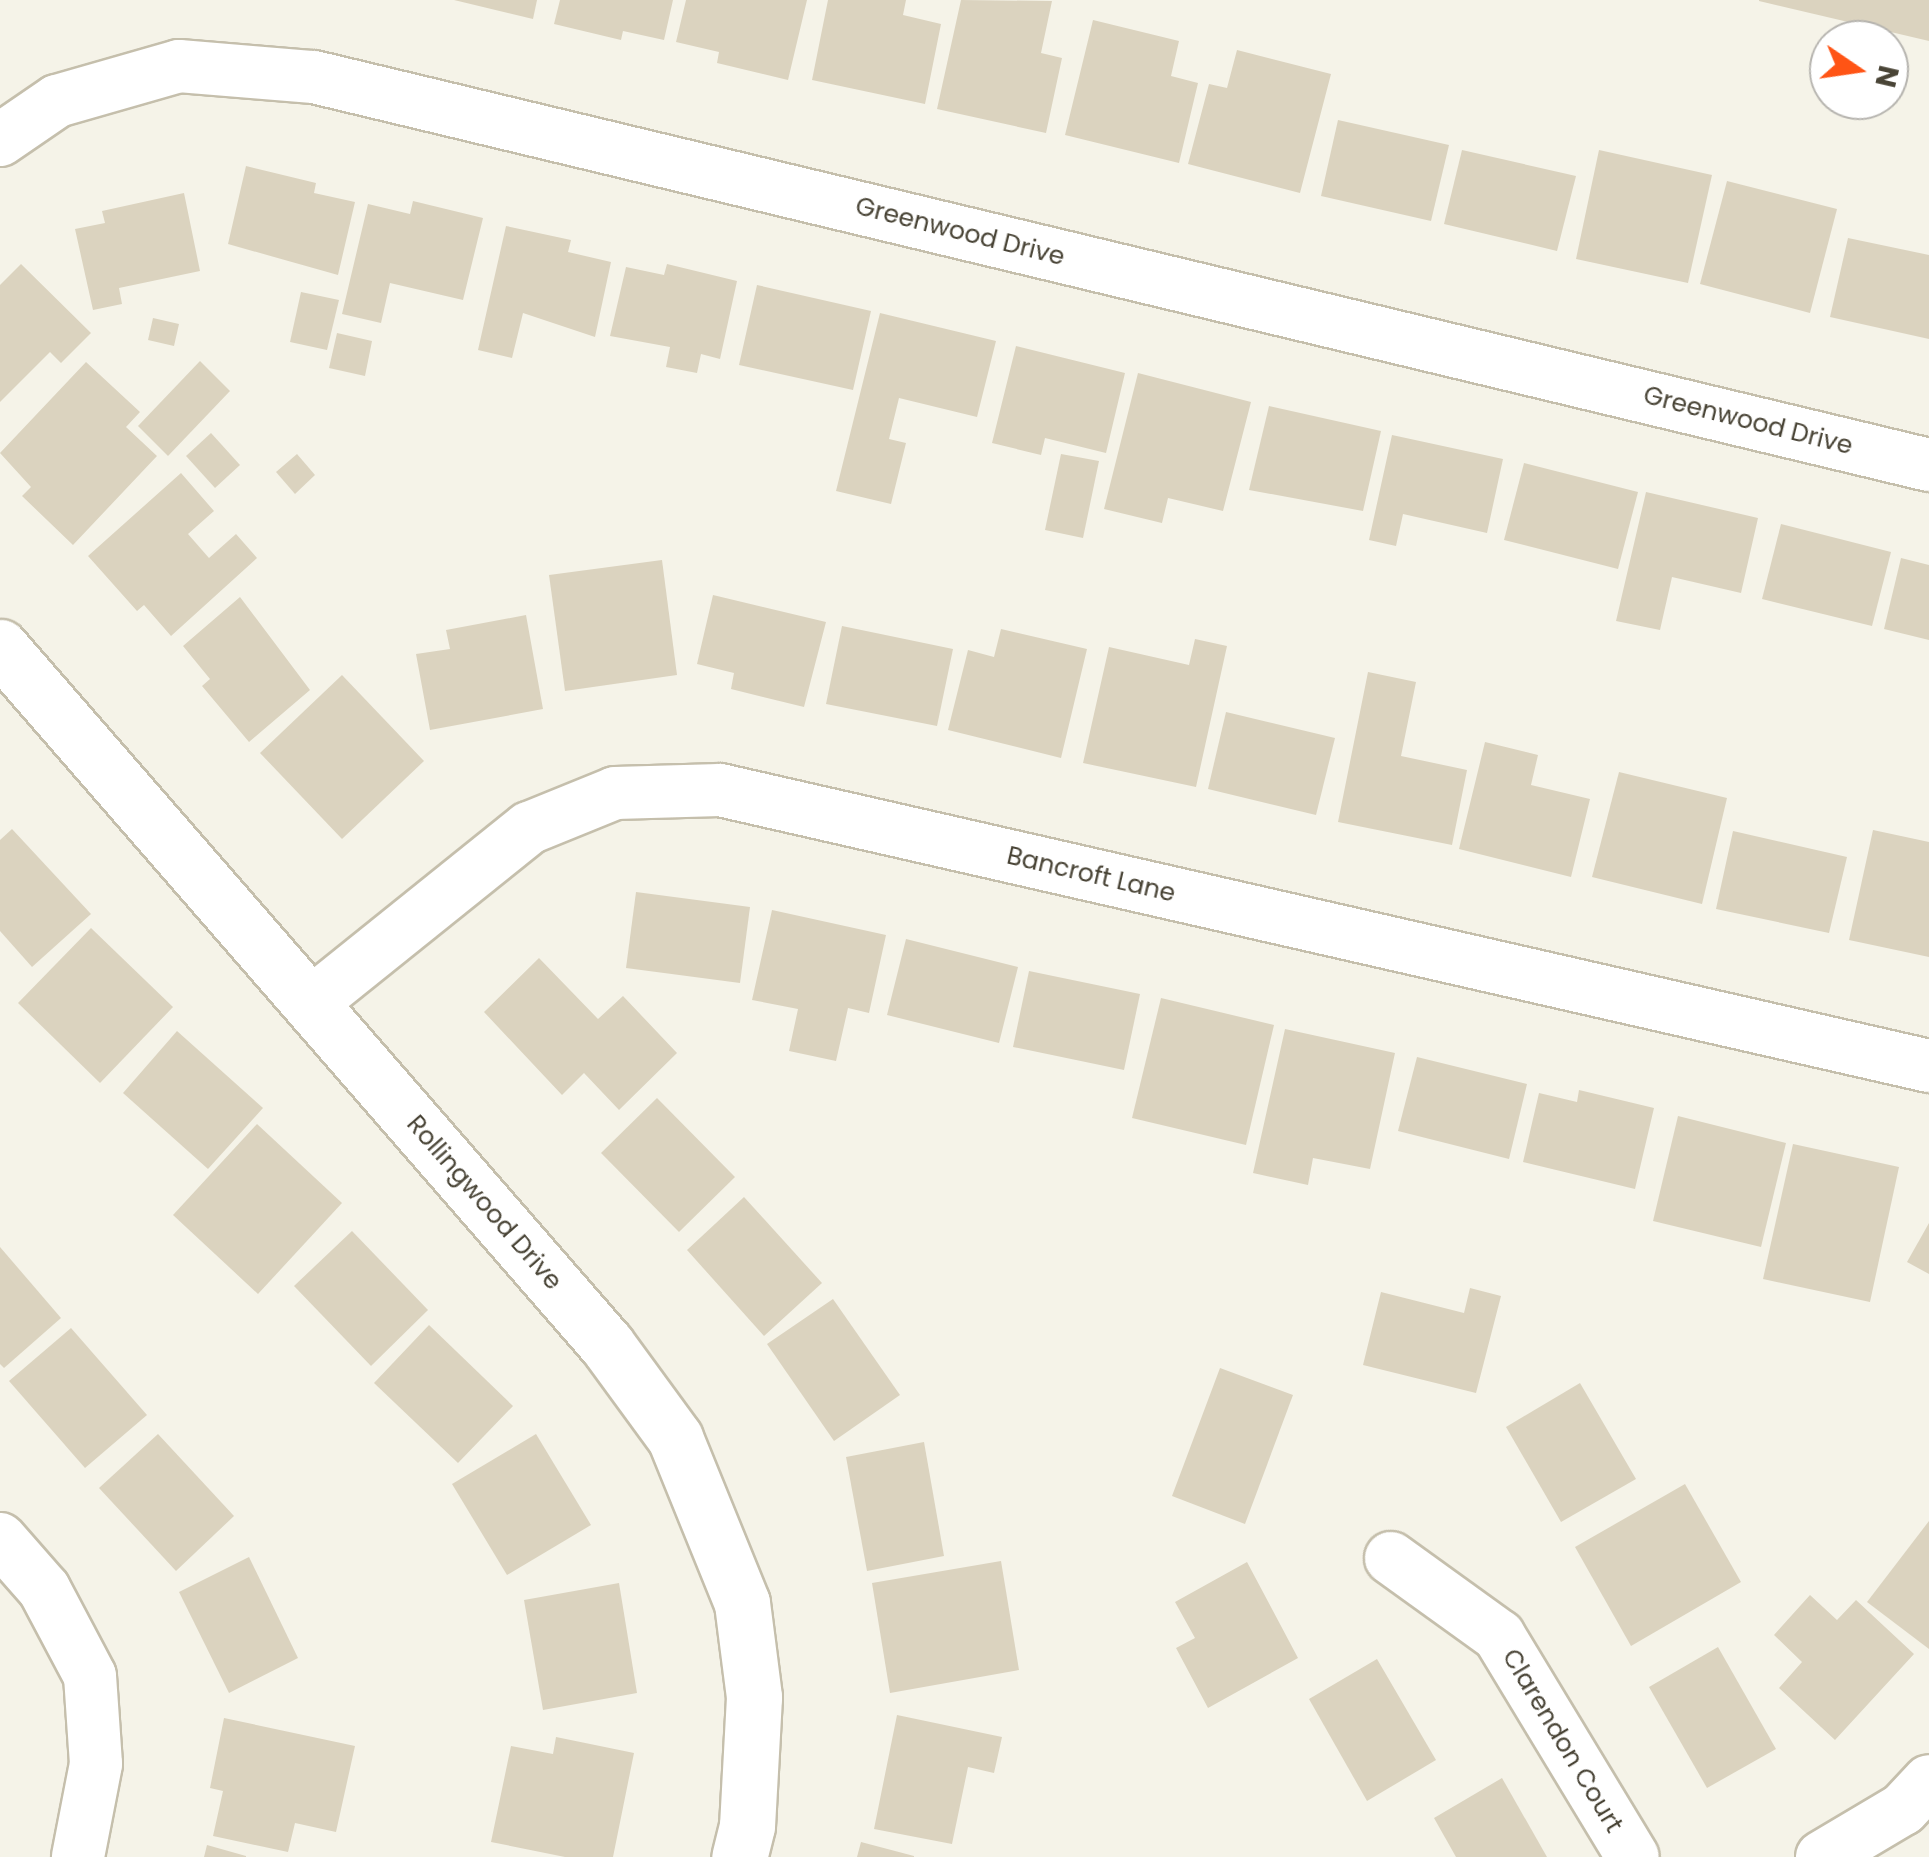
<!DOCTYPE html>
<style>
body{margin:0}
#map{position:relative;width:1929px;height:1857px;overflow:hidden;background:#f5f3e8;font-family:Poppins,sans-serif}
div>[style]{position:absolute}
.building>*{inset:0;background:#dbd3bf}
.roads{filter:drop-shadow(2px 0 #c5bfac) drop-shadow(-2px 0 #c5bfac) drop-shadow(0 2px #c5bfac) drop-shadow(0 -2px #c5bfac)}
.minor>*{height:52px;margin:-26px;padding:0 26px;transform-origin:26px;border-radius:26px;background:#fff}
.tertiary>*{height:55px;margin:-27.5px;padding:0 27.5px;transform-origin:27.5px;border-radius:27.5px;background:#fff}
span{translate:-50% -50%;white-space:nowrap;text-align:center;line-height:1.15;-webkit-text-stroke:9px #fff;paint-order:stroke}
.street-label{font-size:25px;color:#494436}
.north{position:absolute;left:1809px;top:20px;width:100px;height:100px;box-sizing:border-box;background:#fff;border:2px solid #b6b4af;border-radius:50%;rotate:103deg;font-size:28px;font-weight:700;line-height:40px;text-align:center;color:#494436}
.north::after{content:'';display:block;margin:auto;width:35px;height:45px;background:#ff5415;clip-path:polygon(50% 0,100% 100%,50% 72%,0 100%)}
</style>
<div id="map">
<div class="building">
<i style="clip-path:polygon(454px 0,537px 0,533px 19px)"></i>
<i style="clip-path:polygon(560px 0,673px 0,664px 40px,623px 31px,621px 40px,554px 24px)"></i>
<i style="clip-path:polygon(686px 0,807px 0,788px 80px,717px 63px,719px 52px,676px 42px)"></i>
<i style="clip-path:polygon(828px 0,906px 0,903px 15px,941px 24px,925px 104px,812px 80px)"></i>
<i style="clip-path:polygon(961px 0,1052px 1px,1041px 53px,1062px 58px,1046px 133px,937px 109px)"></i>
<i style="clip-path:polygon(1759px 0,1929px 0,1929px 41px,1759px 1px)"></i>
<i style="clip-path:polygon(1093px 20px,1179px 41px,1171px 76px,1198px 83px,1179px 163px,1065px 135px)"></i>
<i style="clip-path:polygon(1237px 50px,1331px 74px,1300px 193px,1188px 164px,1209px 84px,1227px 88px)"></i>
<i style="clip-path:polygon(1338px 120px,1449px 145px,1431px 221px,1321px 196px)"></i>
<i style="clip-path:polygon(1462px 150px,1576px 176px,1557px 251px,1444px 224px)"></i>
<i style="clip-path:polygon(1599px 150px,1712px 175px,1688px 283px,1576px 259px)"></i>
<i style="clip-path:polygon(246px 166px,316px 183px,314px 193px,355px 202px,338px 275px,228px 244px)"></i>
<i style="clip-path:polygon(1727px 181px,1837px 209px,1810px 313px,1700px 284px)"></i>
<i style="clip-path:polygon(184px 193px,200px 271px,119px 288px,122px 304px,93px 310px,75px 229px,105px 223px,102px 211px)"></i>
<i style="clip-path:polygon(413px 201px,483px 218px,463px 300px,390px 283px,381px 323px,342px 314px,368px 204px,410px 214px)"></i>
<i style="clip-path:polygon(506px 226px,571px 240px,568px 252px,611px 262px,595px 337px,523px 313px,512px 358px,478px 350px)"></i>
<i style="clip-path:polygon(1848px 238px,1929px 255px,1929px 339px,1830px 317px)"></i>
<i style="clip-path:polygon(21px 264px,91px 333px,61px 363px,50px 352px,0 402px,0 285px)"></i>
<i style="clip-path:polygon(667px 264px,737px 281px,720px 359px,701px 354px,697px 373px,666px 367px,670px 347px,610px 336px,626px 267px,664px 275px)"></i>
<i style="clip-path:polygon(757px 285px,871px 311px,853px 390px,739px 365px)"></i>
<i style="clip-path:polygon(301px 292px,339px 300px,327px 350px,290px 342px)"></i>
<i style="clip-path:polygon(880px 313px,996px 341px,977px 417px,899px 398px,889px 439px,906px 443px,891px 504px,836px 491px)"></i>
<i style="clip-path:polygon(153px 318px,179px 324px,174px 346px,148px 340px)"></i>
<i style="clip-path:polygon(337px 333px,372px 341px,365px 376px,329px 368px)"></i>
<i style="clip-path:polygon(1016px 346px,1125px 373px,1106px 453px,1045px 438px,1041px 455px,992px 443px)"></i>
<i style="clip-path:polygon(200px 361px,230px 391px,168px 456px,138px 426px)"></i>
<i style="clip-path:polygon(86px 362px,140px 412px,126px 427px,157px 456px,73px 545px,22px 496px,31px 487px,0 453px)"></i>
<i style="clip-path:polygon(1138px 373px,1251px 402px,1223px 511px,1168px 498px,1162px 523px,1104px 509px)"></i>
<i style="clip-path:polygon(1269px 406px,1381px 431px,1363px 511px,1249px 490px)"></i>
<i style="clip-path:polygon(211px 433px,240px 465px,215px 488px,186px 456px)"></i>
<i style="clip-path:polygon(1392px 435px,1503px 459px,1487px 533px,1403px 514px,1396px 546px,1369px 540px)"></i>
<i style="clip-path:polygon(297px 454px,315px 475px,295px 494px,276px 472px)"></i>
<i style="clip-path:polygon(1061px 454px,1099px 461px,1083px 538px,1045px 530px)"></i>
<i style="clip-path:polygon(1524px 463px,1638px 492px,1618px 569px,1504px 540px)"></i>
<i style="clip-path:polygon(181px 473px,214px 511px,188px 534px,209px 558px,236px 534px,257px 558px,171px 636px,144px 605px,137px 611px,88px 556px)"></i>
<i style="clip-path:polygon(1646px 492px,1758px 518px,1741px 593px,1672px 577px,1660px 630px,1616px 621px)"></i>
<i style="clip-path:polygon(1781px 524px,1891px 552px,1872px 626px,1762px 599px)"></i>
<i style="clip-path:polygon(1901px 558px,1929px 565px,1929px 640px,1884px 629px)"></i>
<i style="clip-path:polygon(662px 560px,677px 675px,565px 691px,549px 575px)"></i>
<i style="clip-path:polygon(713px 595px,826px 622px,804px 707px,731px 689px,734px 673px,697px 664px)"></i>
<i style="clip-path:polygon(240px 597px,310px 690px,249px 742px,202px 686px,210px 679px,183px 646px)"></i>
<i style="clip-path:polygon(526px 615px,543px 709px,430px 730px,416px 654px,450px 649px,446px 630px)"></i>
<i style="clip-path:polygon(842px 626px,953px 649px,937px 726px,826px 704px)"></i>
<i style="clip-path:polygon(1001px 629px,1087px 649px,1061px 758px,948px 730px,968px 650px,994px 657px)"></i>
<i style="clip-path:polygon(1195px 639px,1227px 646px,1196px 787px,1083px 763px,1109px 647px,1189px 665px)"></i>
<i style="clip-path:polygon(1368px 672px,1416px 682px,1401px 756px,1467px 770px,1452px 845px,1338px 822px)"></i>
<i style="clip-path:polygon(342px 675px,424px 761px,342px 839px,260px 753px)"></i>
<i style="clip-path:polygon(1226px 712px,1335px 738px,1316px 815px,1208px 789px)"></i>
<i style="clip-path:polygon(1485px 742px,1538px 755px,1531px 785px,1590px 799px,1571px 877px,1459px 849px)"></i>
<i style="clip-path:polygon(1619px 772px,1727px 798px,1702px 904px,1592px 877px)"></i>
<i style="clip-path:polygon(12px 829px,91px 914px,32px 967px,0 931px,0 840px)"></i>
<i style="clip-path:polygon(1873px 830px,1929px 842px,1929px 957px,1849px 940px)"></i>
<i style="clip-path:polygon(1733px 831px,1847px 857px,1829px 933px,1716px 909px)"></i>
<i style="clip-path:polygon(636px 892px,750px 907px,740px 983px,626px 968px)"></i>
<i style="clip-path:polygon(772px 910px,886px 935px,869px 1013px,848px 1008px,836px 1061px,789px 1051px,798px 1009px,752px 1000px)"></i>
<i style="clip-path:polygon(91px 928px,173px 1007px,100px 1083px,18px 1003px)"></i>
<i style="clip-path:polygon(906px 939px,1018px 967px,999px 1043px,887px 1015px)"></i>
<i style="clip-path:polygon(539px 958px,598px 1019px,623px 996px,677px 1053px,619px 1110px,584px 1073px,562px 1095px,484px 1012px)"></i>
<i style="clip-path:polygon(1029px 971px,1140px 994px,1124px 1070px,1013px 1047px)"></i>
<i style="clip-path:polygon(1161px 998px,1274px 1025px,1246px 1145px,1132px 1118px)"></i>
<i style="clip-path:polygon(1285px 1029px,1395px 1053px,1370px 1169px,1313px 1158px,1308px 1185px,1253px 1173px)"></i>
<i style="clip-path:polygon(177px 1031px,263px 1108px,208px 1169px,123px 1093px)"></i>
<i style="clip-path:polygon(1417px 1057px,1527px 1084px,1509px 1159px,1398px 1131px)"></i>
<i style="clip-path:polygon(1579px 1090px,1654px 1108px,1635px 1189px,1523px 1162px,1539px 1093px,1577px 1102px)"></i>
<i style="clip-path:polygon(657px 1098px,735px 1177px,679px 1232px,601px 1153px)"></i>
<i style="clip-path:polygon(1678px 1116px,1786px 1143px,1761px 1247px,1653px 1221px)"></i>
<i style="clip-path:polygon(257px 1124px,342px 1203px,258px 1294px,173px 1215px)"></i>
<i style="clip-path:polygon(1793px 1144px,1899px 1167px,1870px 1302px,1763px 1279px)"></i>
<i style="clip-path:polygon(744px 1197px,822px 1283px,764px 1336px,687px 1250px)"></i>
<i style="clip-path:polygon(1929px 1223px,1929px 1274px,1907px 1262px)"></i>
<i style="clip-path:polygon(352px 1231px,428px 1310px,371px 1366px,294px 1286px)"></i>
<i style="clip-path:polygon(0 1247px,61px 1318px,4px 1368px,0 1364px)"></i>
<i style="clip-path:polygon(1470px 1288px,1501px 1296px,1476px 1393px,1363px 1365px,1381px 1292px,1464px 1313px)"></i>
<i style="clip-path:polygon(833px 1299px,900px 1395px,834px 1441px,767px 1344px)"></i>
<i style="clip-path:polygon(429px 1325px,513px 1406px,458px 1463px,374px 1383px)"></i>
<i style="clip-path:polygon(71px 1328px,147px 1415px,85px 1468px,9px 1381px)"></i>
<i style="clip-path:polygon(1220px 1368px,1293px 1395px,1245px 1524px,1172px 1496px)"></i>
<i style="clip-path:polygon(1580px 1383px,1636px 1479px,1561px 1522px,1506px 1427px)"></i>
<i style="clip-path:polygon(158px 1434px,234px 1516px,176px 1571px,99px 1488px)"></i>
<i style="clip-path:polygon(536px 1434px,591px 1525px,507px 1575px,452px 1484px)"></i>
<i style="clip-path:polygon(924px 1442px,944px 1556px,867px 1571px,846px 1457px)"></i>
<i style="clip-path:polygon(1685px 1484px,1741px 1582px,1631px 1646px,1575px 1547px)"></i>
<i style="clip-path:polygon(1929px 1521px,1929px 1649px,1867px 1602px)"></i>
<i style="clip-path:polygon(249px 1557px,298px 1658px,229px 1693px,179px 1592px)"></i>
<i style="clip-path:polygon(1001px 1561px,1019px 1670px,890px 1693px,872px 1583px)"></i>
<i style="clip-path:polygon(1247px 1562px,1298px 1658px,1208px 1708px,1176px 1648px,1195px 1638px,1175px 1602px)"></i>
<i style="clip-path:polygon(619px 1583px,637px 1693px,543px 1710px,524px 1600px)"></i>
<i style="clip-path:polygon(1810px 1595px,1837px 1620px,1856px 1600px,1914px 1654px,1835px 1740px,1779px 1688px,1802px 1662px,1774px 1635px)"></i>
<i style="clip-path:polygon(1718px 1647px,1776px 1749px,1707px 1788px,1649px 1687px)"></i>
<i style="clip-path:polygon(1377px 1659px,1436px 1760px,1367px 1801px,1309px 1699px)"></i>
<i style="clip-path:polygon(897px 1715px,1002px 1737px,994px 1773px,968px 1767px,952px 1844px,874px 1829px)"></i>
<i style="clip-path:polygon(224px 1718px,355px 1746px,336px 1832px,295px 1823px,288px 1852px,213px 1836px,223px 1791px,210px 1788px)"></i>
<i style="clip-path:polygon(556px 1737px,634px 1753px,613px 1857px,565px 1857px,491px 1842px,511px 1746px,553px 1754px)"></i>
<i style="clip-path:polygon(1502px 1778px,1547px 1857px,1456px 1857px,1434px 1818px)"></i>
<i style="clip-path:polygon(861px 1842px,914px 1856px,914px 1857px,857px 1857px)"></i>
<i style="clip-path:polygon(207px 1845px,246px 1856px,246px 1857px,204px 1857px)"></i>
</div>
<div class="roads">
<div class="minor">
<i style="left:0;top:140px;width:69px;rotate:-34.4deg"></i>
<i style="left:57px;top:101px;width:127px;rotate:-16deg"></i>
<i style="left:179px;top:66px;width:135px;rotate:4.7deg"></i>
<i style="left:314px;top:77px;width:1661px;rotate:13.51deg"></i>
<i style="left:310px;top:1004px;width:281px;rotate:-38.8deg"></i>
<i style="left:529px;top:828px;width:93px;rotate:-22.1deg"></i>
<i style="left:615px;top:793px;width:105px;rotate:-1.6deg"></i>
<i style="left:720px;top:790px;width:1240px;rotate:12.86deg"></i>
<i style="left:0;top:1539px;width:67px;rotate:48.7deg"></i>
<i style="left:44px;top:1589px;width:98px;rotate:62.1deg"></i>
<i style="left:90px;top:1676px;width:88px;rotate:86.1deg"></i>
<i style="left:96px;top:1764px;width:95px;rotate:101deg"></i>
<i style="left:1391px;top:1558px;width:133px;rotate:35.8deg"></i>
<i style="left:1499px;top:1636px;width:258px;rotate:58.8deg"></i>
<i style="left:1822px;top:1857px;width:94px;rotate:-30.7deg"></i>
<i style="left:1903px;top:1809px;width:38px;rotate:-47deg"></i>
</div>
<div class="tertiary">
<i style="left:0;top:647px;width:925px;rotate:48.99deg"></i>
<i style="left:607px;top:1345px;width:115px;rotate:53.8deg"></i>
<i style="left:675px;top:1438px;width:178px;rotate:67.9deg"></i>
<i style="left:742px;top:1603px;width:95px;rotate:82.7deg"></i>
<i style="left:754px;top:1697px;width:129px;rotate:93.1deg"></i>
<i style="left:747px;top:1826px;width:32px;rotate:104deg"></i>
</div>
</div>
<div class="street-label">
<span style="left:960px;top:232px;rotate:14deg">Greenwood Drive</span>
<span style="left:1748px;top:421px;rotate:14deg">Greenwood Drive</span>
<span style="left:1091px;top:875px;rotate:13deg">Bancroft Lane</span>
<span style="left:484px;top:1203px;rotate:49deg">Rollingwood Drive</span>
<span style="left:1562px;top:1741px;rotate:59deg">Clarendon Court</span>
</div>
<div class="north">N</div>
</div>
